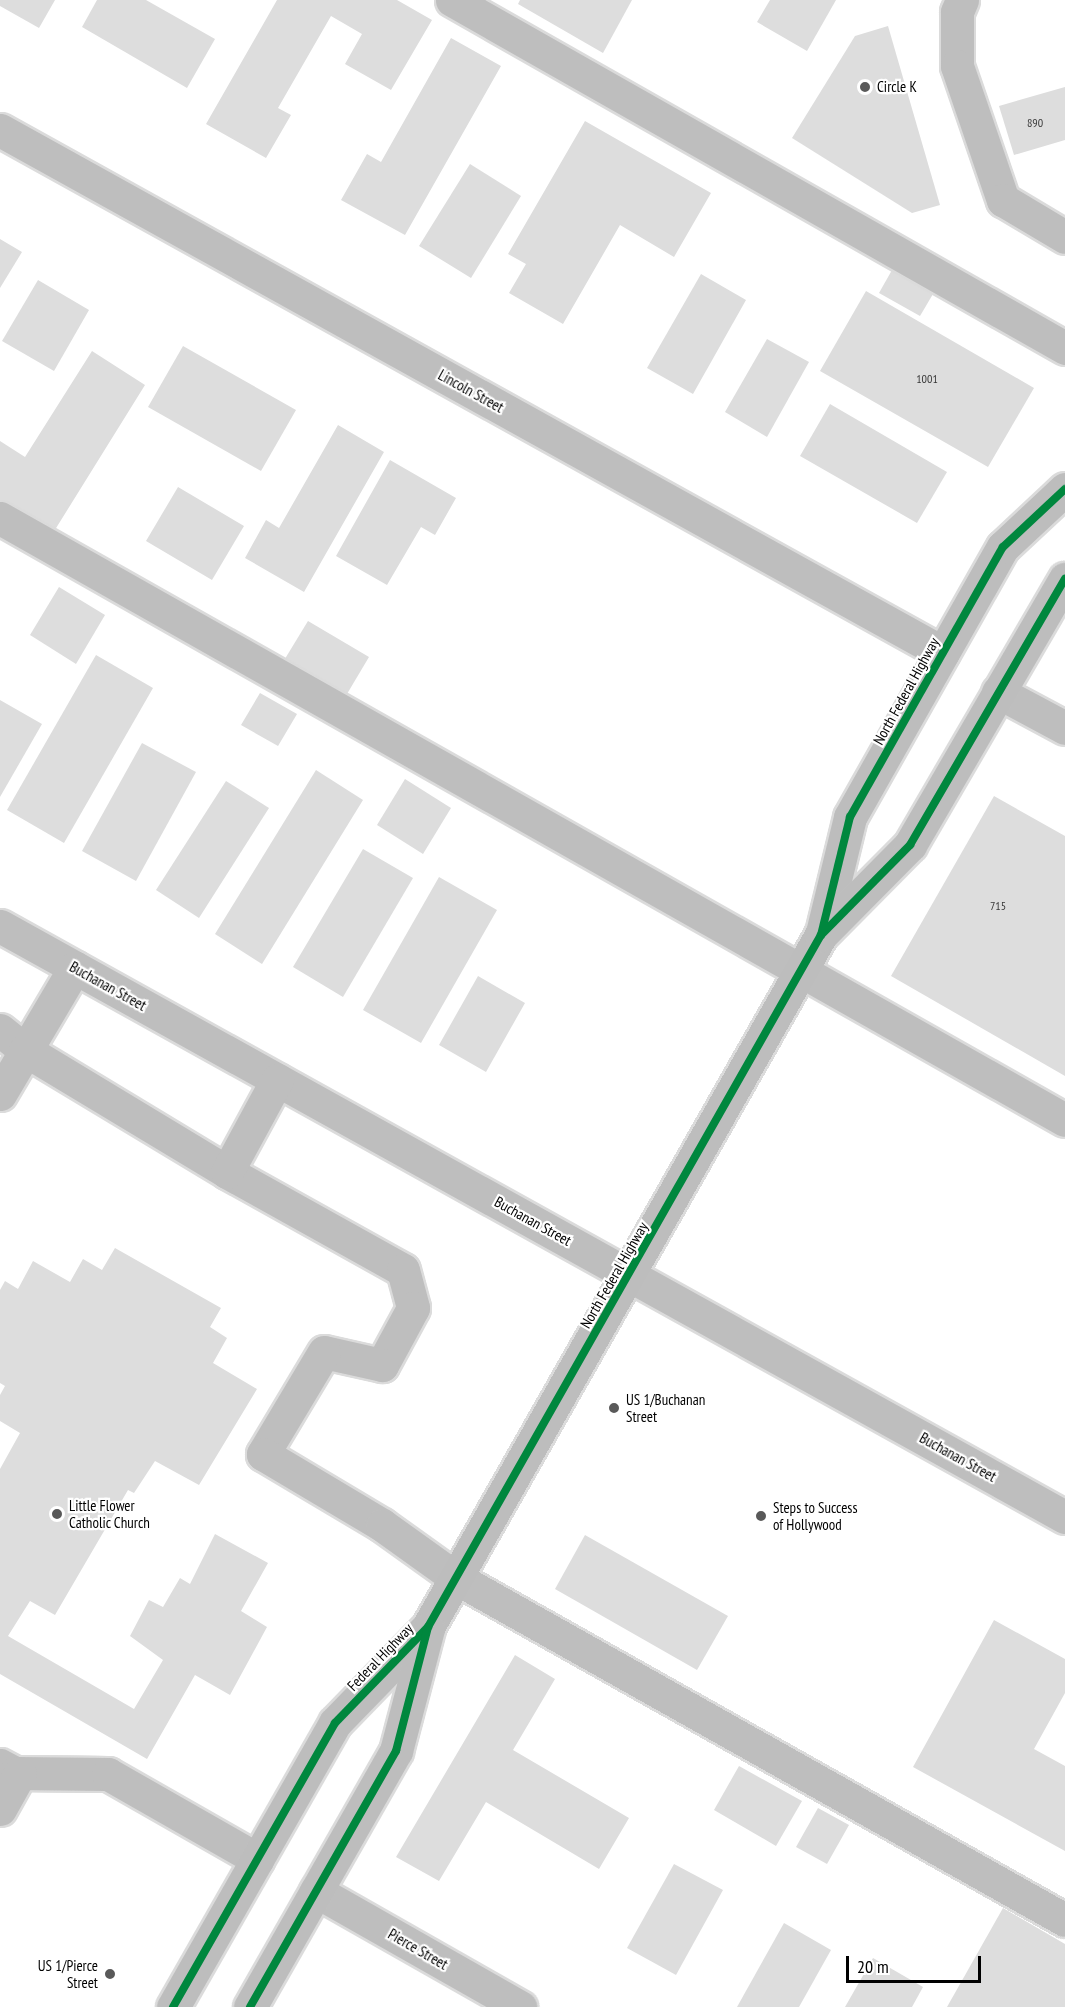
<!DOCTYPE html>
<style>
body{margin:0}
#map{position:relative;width:1065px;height:2007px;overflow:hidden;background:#fff;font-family:"PT Sans Narrow",sans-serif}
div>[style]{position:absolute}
.building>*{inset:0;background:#ddd}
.roads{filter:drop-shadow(2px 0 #dbdbdb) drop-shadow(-2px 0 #dbdbdb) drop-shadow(0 2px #dbdbdb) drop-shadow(0 -2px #dbdbdb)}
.minor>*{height:33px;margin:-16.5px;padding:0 16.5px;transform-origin:16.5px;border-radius:16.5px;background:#bebebe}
.major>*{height:33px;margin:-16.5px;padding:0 16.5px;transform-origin:16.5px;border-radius:16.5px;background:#bdbdbd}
.cycleway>*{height:8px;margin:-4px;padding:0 4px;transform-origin:4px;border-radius:4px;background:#00873e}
.dots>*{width:16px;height:16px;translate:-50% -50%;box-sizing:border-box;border:3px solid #fff;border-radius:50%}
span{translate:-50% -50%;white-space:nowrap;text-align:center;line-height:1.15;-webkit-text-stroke:4.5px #fff;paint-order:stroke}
.number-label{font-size:12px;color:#373737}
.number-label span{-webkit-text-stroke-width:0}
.poi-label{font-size:15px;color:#000}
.left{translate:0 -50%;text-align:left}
.right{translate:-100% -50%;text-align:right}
.street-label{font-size:15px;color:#000}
.scale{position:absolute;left:846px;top:1956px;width:135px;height:27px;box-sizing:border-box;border:3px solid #000;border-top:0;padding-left:8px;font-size:18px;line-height:21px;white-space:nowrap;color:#000;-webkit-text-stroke:4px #fff;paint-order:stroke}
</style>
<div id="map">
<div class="building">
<i style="clip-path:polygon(0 0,55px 0,39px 28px,0 6px)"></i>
<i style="clip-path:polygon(97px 0,146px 0,215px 39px,187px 88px,82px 27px)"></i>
<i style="clip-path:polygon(277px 0,397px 0,432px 20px,391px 90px,345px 64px,362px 34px,331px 16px,278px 108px,291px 115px,266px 158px,206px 124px)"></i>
<i style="clip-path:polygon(520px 0,632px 0,603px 53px,518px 4px)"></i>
<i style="clip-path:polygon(770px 0,836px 0,807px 51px,757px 22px)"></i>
<i style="clip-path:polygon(888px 26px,940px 205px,912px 213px,792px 138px,855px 36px)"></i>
<i style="clip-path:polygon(451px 38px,501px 66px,405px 235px,341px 200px,367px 154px,381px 162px)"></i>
<i style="clip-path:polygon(1065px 87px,1065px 140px,1014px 155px,999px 106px)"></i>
<i style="clip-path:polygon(585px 121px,711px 193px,674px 257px,620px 225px,563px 324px,509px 293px,526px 264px,508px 254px)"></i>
<i style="clip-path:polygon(470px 164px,521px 196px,471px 278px,419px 246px)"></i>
<i style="clip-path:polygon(0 239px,22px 252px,0 288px)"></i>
<i style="clip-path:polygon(892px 270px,933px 294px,920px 316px,879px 293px)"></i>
<i style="clip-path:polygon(701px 274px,746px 300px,693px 394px,647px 368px)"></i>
<i style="clip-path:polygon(38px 280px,89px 310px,54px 371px,2px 341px)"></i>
<i style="clip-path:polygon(866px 291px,1034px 388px,988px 467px,820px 371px)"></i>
<i style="clip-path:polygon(767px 339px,809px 362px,767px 437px,725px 412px)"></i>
<i style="clip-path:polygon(183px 346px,296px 410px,261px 471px,148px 407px)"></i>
<i style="clip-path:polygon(92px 351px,145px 385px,53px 533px,0 500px,0 441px,25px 457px)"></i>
<i style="clip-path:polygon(830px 404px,947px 472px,917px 523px,800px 456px)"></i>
<i style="clip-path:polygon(338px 425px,384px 452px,304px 592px,245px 558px,266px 520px,279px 528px)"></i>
<i style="clip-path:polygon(390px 460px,456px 498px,435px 535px,421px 527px,387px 585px,336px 556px)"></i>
<i style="clip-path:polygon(178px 487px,244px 526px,212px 580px,146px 541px)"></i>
<i style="clip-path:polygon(59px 587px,105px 615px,76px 664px,30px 635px)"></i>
<i style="clip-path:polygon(308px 621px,369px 657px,344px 699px,283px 662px)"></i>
<i style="clip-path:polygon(96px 655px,153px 688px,64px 843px,7px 810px)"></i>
<i style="clip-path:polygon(260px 693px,297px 714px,278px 746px,241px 725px)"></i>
<i style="clip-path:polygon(0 700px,42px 724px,0 797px)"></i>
<i style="clip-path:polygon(142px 743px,196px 772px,136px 881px,82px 851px)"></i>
<i style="clip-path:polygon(316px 770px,363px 800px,262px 964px,215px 934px)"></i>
<i style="clip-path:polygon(405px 779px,451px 808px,423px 854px,377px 825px)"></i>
<i style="clip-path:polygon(226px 781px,269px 808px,199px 918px,156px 890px)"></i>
<i style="clip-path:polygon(994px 796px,1065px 836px,1065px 1076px,891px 976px)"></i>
<i style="clip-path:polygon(363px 849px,413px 878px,343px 997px,293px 967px)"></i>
<i style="clip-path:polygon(439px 877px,497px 910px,421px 1043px,363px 1010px)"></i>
<i style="clip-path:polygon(478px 976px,525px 1003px,486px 1072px,439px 1045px)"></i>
<i style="clip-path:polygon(115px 1248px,221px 1308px,210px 1327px,227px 1338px,213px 1363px,257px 1389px,199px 1485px,155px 1461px,134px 1493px,128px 1490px,55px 1615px,30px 1601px,8px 1636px,134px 1709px,163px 1660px,130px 1636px,149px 1600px,163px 1607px,180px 1578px,190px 1584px,215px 1534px,268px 1563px,241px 1611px,267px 1627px,230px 1695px,195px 1675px,147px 1759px,0 1674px,0 1469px,20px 1433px,0 1421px,0 1395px,5px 1386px,0 1383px,0 1290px,5px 1281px,18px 1289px,33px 1261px,70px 1282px,83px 1259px,102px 1270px)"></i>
<i style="clip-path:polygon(585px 1535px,728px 1616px,697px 1670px,555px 1589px)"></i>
<i style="clip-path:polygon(994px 1620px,1065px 1659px,1065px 1693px,1034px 1749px,1065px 1766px,1065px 1851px,913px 1767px)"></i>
<i style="clip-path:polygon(515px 1655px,555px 1679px,513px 1750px,629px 1818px,599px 1869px,486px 1802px,439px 1881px,396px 1857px)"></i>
<i style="clip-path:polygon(739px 1766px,802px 1801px,776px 1846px,714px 1810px)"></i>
<i style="clip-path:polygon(818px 1808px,849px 1825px,827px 1864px,796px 1847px)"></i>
<i style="clip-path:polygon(674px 1864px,723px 1890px,676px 1975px,627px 1948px)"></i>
<i style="clip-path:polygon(1003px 1908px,1065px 1944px,1065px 2007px,947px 2007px)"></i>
<i style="clip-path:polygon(784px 1923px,831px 1950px,799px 2007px,737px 2007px)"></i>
<i style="clip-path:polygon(873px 1958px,923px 1987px,912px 2007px,845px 2007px)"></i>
</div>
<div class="roads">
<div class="minor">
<i style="left:452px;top:0;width:705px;rotate:29.58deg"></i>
<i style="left:962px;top:0;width:13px;rotate:113deg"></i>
<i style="left:957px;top:12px;width:54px;rotate:90deg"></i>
<i style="left:957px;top:66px;width:142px;rotate:71.1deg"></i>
<i style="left:1003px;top:200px;width:72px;rotate:30.8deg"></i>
<i style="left:0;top:130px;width:1078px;rotate:29.01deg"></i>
<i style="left:0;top:518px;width:1223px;rotate:29.48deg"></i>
<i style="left:998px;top:692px;width:76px;rotate:28.2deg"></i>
<i style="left:0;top:926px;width:1218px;rotate:29.03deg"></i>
<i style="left:0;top:1030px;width:32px;rotate:39deg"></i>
<i style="left:25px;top:1050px;width:236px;rotate:31.1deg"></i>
<i style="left:227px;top:1172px;width:201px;rotate:29.1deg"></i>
<i style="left:403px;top:1270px;width:39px;rotate:75deg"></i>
<i style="left:413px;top:1308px;width:65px;rotate:118.5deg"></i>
<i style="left:382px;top:1365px;width:59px;rotate:-167.4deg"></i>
<i style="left:324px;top:1352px;width:119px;rotate:120.9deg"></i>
<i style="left:263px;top:1454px;width:139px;rotate:30.8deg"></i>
<i style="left:382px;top:1525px;width:91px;rotate:35.6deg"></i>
<i style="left:456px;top:1578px;width:698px;rotate:29.32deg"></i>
<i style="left:0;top:1094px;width:147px;rotate:-59.4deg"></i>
<i style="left:227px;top:1172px;width:105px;rotate:-61.5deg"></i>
<i style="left:0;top:1765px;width:17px;rotate:28deg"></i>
<i style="left:15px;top:1773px;width:93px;rotate:0.6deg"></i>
<i style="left:108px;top:1774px;width:172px;rotate:29.7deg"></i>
<i style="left:0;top:1809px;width:41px;rotate:-60.9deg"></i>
<i style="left:316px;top:1891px;width:235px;rotate:29.6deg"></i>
</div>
<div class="major">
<i style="left:822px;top:933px;width:119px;rotate:-76.4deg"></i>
<i style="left:850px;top:817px;width:310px;rotate:-60.5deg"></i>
<i style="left:1003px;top:547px;width:85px;rotate:-43.1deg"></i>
<i style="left:173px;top:2007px;width:327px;rotate:-60.3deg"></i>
<i style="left:335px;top:1723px;width:134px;rotate:-45.9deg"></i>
<i style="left:428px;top:1627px;width:796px;rotate:-60.41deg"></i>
<i style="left:821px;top:935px;width:127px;rotate:-45.3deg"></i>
<i style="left:910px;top:845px;width:308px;rotate:-59.8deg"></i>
<i style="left:250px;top:2007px;width:295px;rotate:-60.3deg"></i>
<i style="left:396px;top:1751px;width:126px;rotate:-75.3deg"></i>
</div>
</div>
<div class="cycleway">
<i style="left:821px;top:935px;width:122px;rotate:-76.2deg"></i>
<i style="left:850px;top:817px;width:310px;rotate:-60.5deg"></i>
<i style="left:1003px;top:547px;width:85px;rotate:-43.1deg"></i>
<i style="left:173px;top:2007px;width:327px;rotate:-60.3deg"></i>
<i style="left:335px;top:1723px;width:134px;rotate:-45.9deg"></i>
<i style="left:428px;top:1627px;width:796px;rotate:-60.41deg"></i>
<i style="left:821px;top:935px;width:127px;rotate:-45.3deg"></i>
<i style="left:910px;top:845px;width:308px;rotate:-59.8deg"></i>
<i style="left:250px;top:2007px;width:295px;rotate:-60.3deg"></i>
<i style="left:396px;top:1751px;width:128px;rotate:-75.5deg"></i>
</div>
<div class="dots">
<i style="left:865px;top:87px;background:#595959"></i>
<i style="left:614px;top:1408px;background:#595959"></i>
<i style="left:57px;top:1514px;background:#595959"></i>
<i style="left:761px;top:1516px;background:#595959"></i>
<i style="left:110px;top:1974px;background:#595959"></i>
</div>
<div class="number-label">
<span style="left:1035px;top:123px">890</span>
<span style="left:927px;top:379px">1001</span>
<span style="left:998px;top:906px">715</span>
</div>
<div class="poi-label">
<span class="left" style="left:877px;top:87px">Circle K</span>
<span class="left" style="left:626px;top:1408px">US 1/Buchanan<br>Street</span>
<span class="left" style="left:69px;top:1514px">Little Flower<br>Catholic Church</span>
<span class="left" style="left:773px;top:1516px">Steps to Success<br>of Hollywood</span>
<span class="right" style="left:98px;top:1974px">US 1/Pierce<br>Street</span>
</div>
<div class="street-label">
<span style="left:471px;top:391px;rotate:29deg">Lincoln Street</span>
<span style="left:906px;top:691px;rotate:-61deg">North Federal Highway</span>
<span style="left:108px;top:986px;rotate:29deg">Buchanan Street</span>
<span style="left:533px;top:1221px;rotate:29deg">Buchanan Street</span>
<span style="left:614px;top:1275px;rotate:-60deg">North Federal Highway</span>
<span style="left:958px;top:1457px;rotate:29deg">Buchanan Street</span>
<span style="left:380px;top:1657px;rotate:-46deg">Federal Highway</span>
<span style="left:418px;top:1949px;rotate:30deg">Pierce Street</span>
</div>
<div class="scale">20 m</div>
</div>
